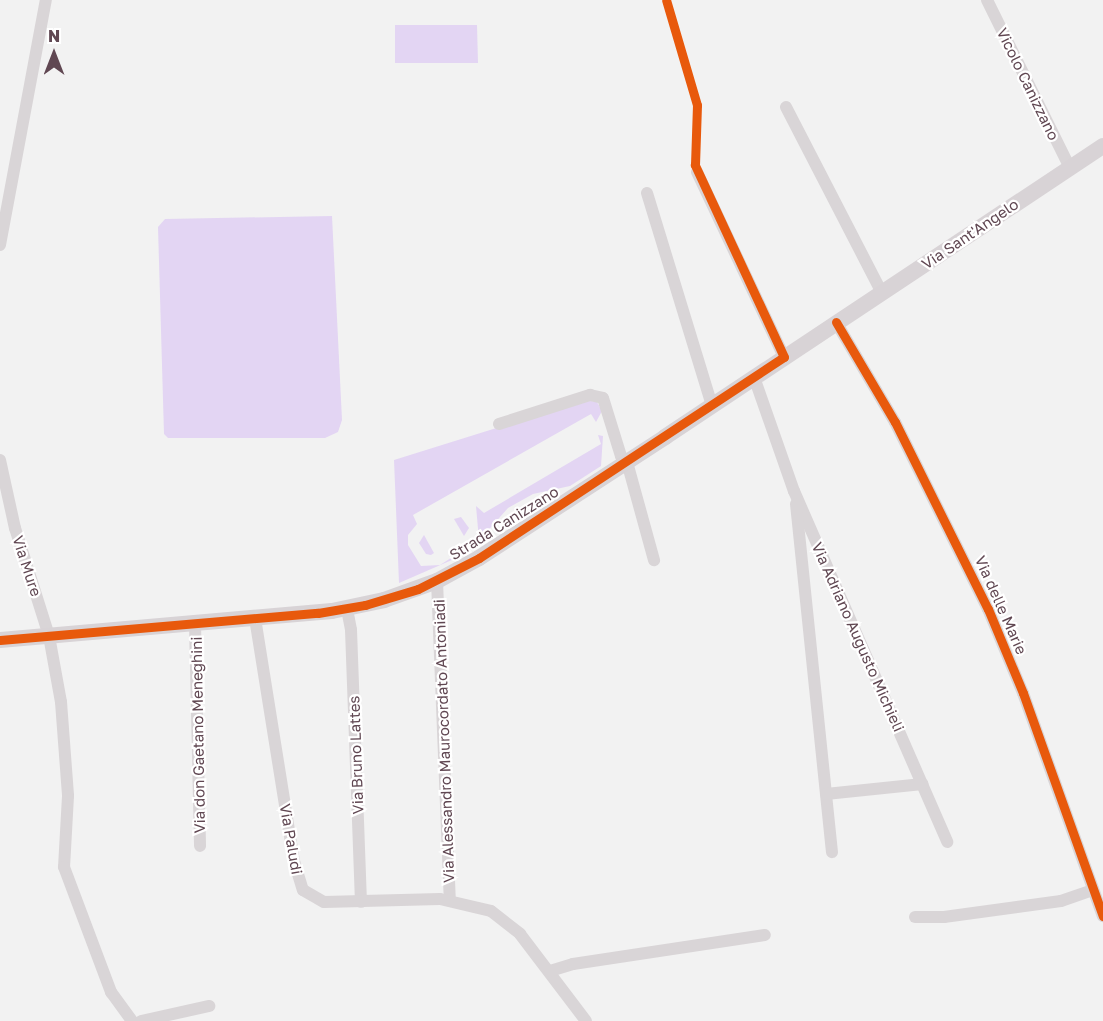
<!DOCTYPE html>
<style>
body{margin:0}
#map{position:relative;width:1103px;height:1021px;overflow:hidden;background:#f2f2f2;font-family:"Golos Text",sans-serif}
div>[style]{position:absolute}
.green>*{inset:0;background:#e3d5f3}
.street>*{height:12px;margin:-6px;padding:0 6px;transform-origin:6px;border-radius:6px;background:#d9d5d7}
.secondary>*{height:16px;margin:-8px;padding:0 8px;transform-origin:8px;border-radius:8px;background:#d8d3d6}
.cycleway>*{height:9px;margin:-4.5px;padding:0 4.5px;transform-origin:4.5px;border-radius:4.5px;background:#e8590c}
span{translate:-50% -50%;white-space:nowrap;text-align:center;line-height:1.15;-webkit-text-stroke:4.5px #fff;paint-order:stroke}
.street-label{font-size:15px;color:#604752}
.north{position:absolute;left:24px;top:24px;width:60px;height:60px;-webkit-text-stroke:4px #fff;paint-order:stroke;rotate:0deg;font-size:16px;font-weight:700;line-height:24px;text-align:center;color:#604752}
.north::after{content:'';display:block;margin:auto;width:21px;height:27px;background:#604752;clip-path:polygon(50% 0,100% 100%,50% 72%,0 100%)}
</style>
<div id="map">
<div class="green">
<i style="clip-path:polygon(395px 25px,477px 25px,478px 63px,395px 63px)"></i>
<i style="clip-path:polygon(332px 216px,342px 420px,338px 432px,325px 438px,168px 438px,164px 434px,158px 227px,165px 219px)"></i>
<i style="clip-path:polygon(586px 400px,597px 402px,602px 411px,596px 422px,591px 414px,413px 515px,417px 524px,408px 535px,408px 545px,421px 566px,440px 565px,479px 540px,476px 506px,484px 513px,601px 444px,598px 435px,603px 436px,601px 466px,570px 486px,533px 494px,508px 508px,468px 553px,399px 583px,394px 460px)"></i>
<i style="clip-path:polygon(461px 517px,469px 528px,464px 536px,454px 519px)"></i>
<i style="clip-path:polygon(424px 535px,434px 553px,431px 555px,426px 554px,419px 543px)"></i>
</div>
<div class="street">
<i style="left:987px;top:0;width:187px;rotate:63.7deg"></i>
<i style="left:786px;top:107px;width:209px;rotate:62.7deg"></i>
<i style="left:697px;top:172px;width:204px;rotate:64.8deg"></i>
<i style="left:647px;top:193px;width:222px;rotate:73deg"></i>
<i style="left:0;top:245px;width:249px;rotate:-79.4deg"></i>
<i style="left:836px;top:322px;width:116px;rotate:59.5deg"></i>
<i style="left:895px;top:422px;width:209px;rotate:63.6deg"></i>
<i style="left:988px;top:609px;width:91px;rotate:67.4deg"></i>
<i style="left:1023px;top:693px;width:237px;rotate:70.3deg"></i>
<i style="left:754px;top:377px;width:121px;rotate:70.7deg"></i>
<i style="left:794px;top:491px;width:383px;rotate:66.4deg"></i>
<i style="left:499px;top:424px;width:96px;rotate:-17.7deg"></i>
<i style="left:590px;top:395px;width:13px;rotate:13deg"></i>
<i style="left:603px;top:398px;width:61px;rotate:72.8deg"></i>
<i style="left:621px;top:456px;width:8px;rotate:45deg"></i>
<i style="left:627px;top:462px;width:102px;rotate:74.6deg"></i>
<i style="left:0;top:460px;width:70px;rotate:77.6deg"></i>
<i style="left:15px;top:528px;width:113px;rotate:72.5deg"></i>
<i style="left:49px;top:636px;width:67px;rotate:79.7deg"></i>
<i style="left:61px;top:702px;width:94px;rotate:85.7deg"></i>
<i style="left:68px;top:796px;width:71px;rotate:93.2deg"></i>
<i style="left:64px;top:867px;width:134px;rotate:69.4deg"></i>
<i style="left:111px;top:992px;width:36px;rotate:54deg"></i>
<i style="left:796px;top:504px;width:350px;rotate:84.1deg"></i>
<i style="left:437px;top:581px;width:319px;rotate:87.7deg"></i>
<i style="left:347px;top:609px;width:21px;rotate:79deg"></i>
<i style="left:351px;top:630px;width:272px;rotate:87.9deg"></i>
<i style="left:255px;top:618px;width:246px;rotate:80.9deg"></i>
<i style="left:294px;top:861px;width:30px;rotate:73deg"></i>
<i style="left:303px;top:890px;width:24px;rotate:30deg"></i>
<i style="left:324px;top:902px;width:116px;rotate:-1.5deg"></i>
<i style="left:440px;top:899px;width:52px;rotate:13.2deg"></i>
<i style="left:491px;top:911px;width:37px;rotate:38deg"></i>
<i style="left:520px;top:934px;width:109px;rotate:52.8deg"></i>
<i style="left:195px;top:624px;width:222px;rotate:88.7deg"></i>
<i style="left:826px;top:794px;width:97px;rotate:-5.9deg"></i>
<i style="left:915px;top:917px;width:29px"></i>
<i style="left:944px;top:917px;width:118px;rotate:-7.8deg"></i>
<i style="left:1061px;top:901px;width:34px;rotate:-19deg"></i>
<i style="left:550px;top:971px;width:24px;rotate:-17deg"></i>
<i style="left:573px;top:964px;width:194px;rotate:-8.6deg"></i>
<i style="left:141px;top:1021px;width:70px;rotate:-12.4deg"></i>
</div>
<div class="secondary">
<i style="left:0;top:640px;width:333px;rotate:-5deg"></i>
<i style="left:332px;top:611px;width:53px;rotate:-11.9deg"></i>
<i style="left:384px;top:600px;width:56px;rotate:-19.7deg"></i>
<i style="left:437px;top:581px;width:48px;rotate:-28.7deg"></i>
<i style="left:479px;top:558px;width:222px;rotate:-33deg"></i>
<i style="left:665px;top:437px;width:526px;rotate:-33.6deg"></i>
</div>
<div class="cycleway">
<i style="left:836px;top:322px;width:116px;rotate:59.5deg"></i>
<i style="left:895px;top:422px;width:209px;rotate:63.6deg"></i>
<i style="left:988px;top:609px;width:91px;rotate:67.4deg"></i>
<i style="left:1023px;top:693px;width:237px;rotate:70.3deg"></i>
<i style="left:0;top:640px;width:319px;rotate:-4.9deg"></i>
<i style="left:318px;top:613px;width:48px;rotate:-9.7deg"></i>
<i style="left:365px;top:605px;width:55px;rotate:-16.8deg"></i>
<i style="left:418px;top:589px;width:68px;rotate:-26.9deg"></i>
<i style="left:479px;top:558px;width:365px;rotate:-33.4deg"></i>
<i style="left:784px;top:357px;width:212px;rotate:-114.9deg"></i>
<i style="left:695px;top:165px;width:60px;rotate:-88.1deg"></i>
<i style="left:697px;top:105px;width:109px;rotate:-106.4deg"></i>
</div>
<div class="street-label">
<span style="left:1028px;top:84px;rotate:64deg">Vicolo Canizzano</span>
<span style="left:970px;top:234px;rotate:-34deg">Via Sant'Angelo</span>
<span style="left:504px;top:523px;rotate:-32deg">Strada Canizzano</span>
<span style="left:27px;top:566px;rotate:72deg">Via Mure</span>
<span style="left:1001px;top:605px;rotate:66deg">Via delle Marie</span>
<span style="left:858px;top:637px;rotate:66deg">Via Adriano Augusto Michieli</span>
<span style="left:198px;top:735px;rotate:-91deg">Via don Gaetano Meneghini</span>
<span style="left:444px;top:741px;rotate:-92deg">Via Alessandro Maurocordato Antoniadi</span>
<span style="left:356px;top:755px;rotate:-92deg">Via Bruno Lattes</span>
<span style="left:291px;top:839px;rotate:80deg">Via Paludi</span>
</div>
<div class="north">N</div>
</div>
